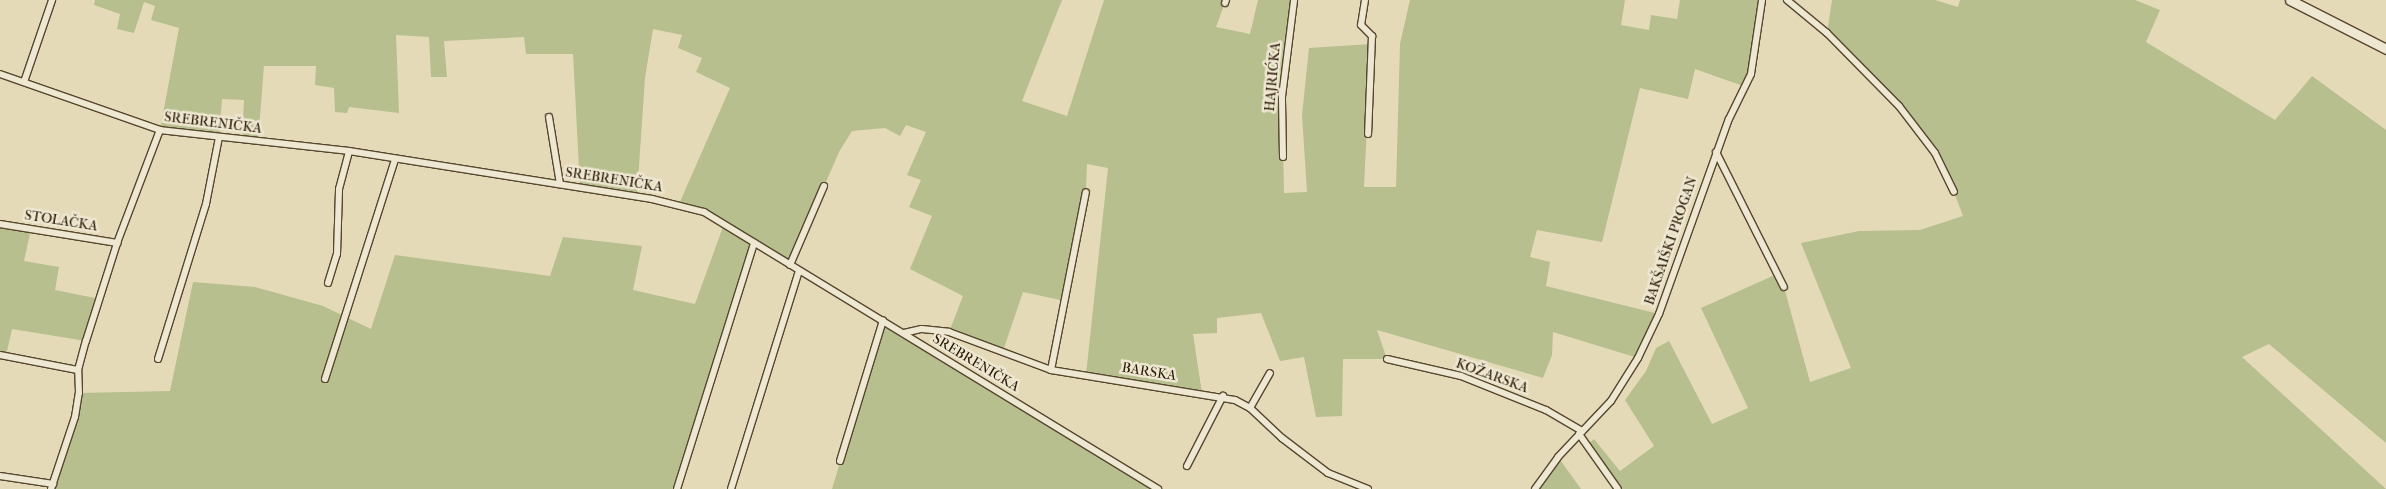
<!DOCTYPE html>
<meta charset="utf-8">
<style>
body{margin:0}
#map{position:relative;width:2386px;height:489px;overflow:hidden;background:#e5dab8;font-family:"IM FELL French Canon",serif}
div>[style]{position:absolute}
.green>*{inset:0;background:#b6bf8d}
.roads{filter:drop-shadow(1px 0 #56462e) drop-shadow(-1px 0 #56462e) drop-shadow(0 1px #56462e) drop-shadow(0 -1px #56462e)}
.minor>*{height:6px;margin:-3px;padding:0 3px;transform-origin:3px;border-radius:3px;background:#eee7d1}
.tertiary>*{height:9px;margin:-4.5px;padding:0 4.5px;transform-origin:4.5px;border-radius:4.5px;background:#eee7d1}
span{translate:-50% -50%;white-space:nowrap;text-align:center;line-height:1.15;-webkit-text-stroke:5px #eee7d1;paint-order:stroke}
.street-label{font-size:14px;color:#261500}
</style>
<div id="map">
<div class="green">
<i style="clip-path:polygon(95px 0,1062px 0,1022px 101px,1067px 116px,1104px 0,1226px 0,1216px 27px,1250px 34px,1258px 0,1294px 0,1282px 97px,1284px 193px,1307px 192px,1302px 115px,1309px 48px,1371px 44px,1364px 187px,1396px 187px,1400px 44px,1410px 0,1625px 0,1621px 25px,1649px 30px,1651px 15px,1677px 19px,1680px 0,1762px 0,1746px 87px,1695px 69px,1688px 99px,1640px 88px,1602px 242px,1537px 230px,1530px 257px,1550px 262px,1546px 286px,1659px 314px,1638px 358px,1553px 332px,1552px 355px,1543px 378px,1377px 330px,1387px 359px,1343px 359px,1342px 416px,1316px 417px,1304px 357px,1280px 361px,1261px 313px,1217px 318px,1217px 333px,1193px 334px,1202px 393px,1086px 375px,1108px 168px,1087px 164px,1086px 192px,1065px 301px,1023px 292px,1003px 351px,949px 332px,963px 296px,910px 269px,932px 216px,909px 207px,921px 180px,907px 175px,926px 132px,906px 125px,900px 136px,885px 128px,852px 131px,839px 152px,790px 265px,755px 243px,677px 489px,51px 489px,79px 393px,170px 391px,193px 282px,255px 287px,323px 306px,371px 329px,395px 255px,550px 276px,563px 237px,642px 246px,633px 290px,695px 304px,724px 224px,679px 204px,730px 88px,696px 72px,702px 58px,678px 48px,682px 35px,653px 29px,645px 78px,637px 196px,580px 187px,573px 54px,526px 54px,524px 37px,444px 41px,447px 77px,431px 77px,429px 37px,396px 35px,399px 113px,349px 107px,347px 113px,335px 112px,334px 88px,315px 85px,316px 66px,264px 66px,258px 142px,242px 140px,244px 100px,222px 99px,219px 137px,160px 130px,179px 28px,151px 20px,155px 6px,144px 2px,134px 33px,117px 29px,120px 14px,94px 5px)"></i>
<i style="clip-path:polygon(1832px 0,1935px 0,1958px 7px,1960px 0,2135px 0,2160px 10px,2146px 42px,2275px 120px,2312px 76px,2386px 130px,2386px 443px,2269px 344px,2242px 357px,2386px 489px,1618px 489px,1587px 445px,1594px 439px,1620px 471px,1654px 446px,1625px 400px,1646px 371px,1656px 348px,1669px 341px,1712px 424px,1748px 408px,1701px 308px,1777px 274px,1784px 287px,1810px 382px,1851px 368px,1801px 243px,1859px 231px,1920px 230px,1963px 216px,1954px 192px,1920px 131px,1827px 33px)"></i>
<i style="clip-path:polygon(0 224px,31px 229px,24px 261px,59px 267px,55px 290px,100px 299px,86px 341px,12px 329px,6px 356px,0 355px)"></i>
<i style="clip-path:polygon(883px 320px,1158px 489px,832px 489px)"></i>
<i style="clip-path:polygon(1558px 457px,1581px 489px,1535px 489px)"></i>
</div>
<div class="roads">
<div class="minor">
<i style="left:1365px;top:0;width:25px;rotate:99deg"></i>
<i style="left:1361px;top:25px;width:16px;rotate:45deg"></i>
<i style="left:1372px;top:36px;width:98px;rotate:92.3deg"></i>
<i style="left:1787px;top:0;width:52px;rotate:39.5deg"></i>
<i style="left:1827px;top:33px;width:103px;rotate:45.4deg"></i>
<i style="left:1899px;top:106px;width:59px;rotate:52.5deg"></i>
<i style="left:1935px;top:153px;width:43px;rotate:64deg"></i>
<i style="left:1225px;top:3px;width:3px;rotate:-72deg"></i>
<i style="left:0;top:74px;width:170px;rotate:19.3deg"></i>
<i style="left:160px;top:130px;width:190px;rotate:6.3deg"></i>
<i style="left:349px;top:151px;width:307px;rotate:9deg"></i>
<i style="left:652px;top:199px;width:54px;rotate:14deg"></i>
<i style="left:704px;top:212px;width:532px;rotate:31.39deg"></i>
<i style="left:24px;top:82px;width:87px;rotate:-71.1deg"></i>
<i style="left:549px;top:117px;width:68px;rotate:80.7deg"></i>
<i style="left:1716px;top:152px;width:151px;rotate:63.3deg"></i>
<i style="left:1283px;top:157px;width:60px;rotate:-91deg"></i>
<i style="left:1282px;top:97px;width:98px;rotate:-82.9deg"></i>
<i style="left:0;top:224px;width:119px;rotate:9.2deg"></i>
<i style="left:790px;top:265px;width:86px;rotate:-66.7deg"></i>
<i style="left:328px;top:283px;width:30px;rotate:-73deg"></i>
<i style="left:337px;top:254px;width:65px;rotate:-88.2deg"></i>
<i style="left:339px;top:189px;width:39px;rotate:-75deg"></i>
<i style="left:904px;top:333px;width:18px;rotate:-13deg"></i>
<i style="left:922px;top:329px;width:27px;rotate:6deg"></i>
<i style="left:949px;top:332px;width:109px;rotate:20.4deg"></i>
<i style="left:1051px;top:370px;width:186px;rotate:9.3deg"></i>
<i style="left:1235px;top:400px;width:17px;rotate:28deg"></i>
<i style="left:1250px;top:408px;width:44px;rotate:43.2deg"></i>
<i style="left:1282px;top:438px;width:58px;rotate:37.3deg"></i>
<i style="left:1328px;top:473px;width:43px;rotate:21.8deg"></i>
<i style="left:0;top:355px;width:79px;rotate:10.9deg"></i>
<i style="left:158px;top:359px;width:162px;rotate:-72.8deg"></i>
<i style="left:206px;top:204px;width:68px;rotate:-79deg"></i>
<i style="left:1387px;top:359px;width:76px;rotate:12.9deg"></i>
<i style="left:1461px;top:376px;width:92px;rotate:21.8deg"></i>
<i style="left:1546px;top:410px;width:42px;rotate:30.3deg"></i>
<i style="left:1051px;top:370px;width:181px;rotate:-78.9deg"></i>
<i style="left:325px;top:379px;width:231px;rotate:-72.3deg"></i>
<i style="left:1250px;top:408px;width:40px;rotate:-60.3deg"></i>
<i style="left:1579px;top:434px;width:67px;rotate:54.7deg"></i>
<i style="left:840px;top:461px;width:147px;rotate:-73deg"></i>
<i style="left:1187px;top:466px;width:79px;rotate:-62.8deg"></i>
<i style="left:0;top:476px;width:54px;rotate:8.6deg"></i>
<i style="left:51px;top:489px;width:76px;rotate:-71.6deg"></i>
<i style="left:75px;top:417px;width:24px;rotate:-81deg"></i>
<i style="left:79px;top:393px;width:23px;rotate:-92deg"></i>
<i style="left:78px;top:370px;width:30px;rotate:-75deg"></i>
<i style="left:86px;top:341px;width:103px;rotate:-72.4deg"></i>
<i style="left:117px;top:243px;width:121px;rotate:-69.2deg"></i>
<i style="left:677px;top:489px;width:258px;rotate:-72.6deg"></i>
<i style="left:731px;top:489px;width:228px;rotate:-72.7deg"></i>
<i style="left:1535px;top:489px;width:39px;rotate:-54deg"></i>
<i style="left:1558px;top:457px;width:77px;rotate:-46.6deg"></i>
<i style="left:1611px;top:401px;width:51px;rotate:-57.9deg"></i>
<i style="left:1638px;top:358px;width:49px;rotate:-64.5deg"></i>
<i style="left:1659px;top:314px;width:207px;rotate:-70.3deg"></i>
<i style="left:1729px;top:119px;width:50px;rotate:-63.9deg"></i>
<i style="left:1751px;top:74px;width:75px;rotate:-81.5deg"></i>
</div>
<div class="tertiary">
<i style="left:2290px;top:0;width:108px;rotate:27deg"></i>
</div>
</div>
<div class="street-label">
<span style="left:1273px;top:77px;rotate:-85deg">HAJRIĆKA</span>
<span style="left:213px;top:123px;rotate:7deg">SREBRENIČKA</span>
<span style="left:614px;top:180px;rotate:9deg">SREBRENIČKA</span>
<span style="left:61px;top:221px;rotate:9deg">STOLAČKA</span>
<span style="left:1671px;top:241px;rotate:-71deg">BAKŠAIŠKI PROGAN</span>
<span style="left:976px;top:363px;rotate:31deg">SREBRENIČKA</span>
<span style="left:1149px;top:372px;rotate:9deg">BARSKA</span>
<span style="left:1492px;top:376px;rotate:20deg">KOŽARSKA</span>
</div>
</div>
